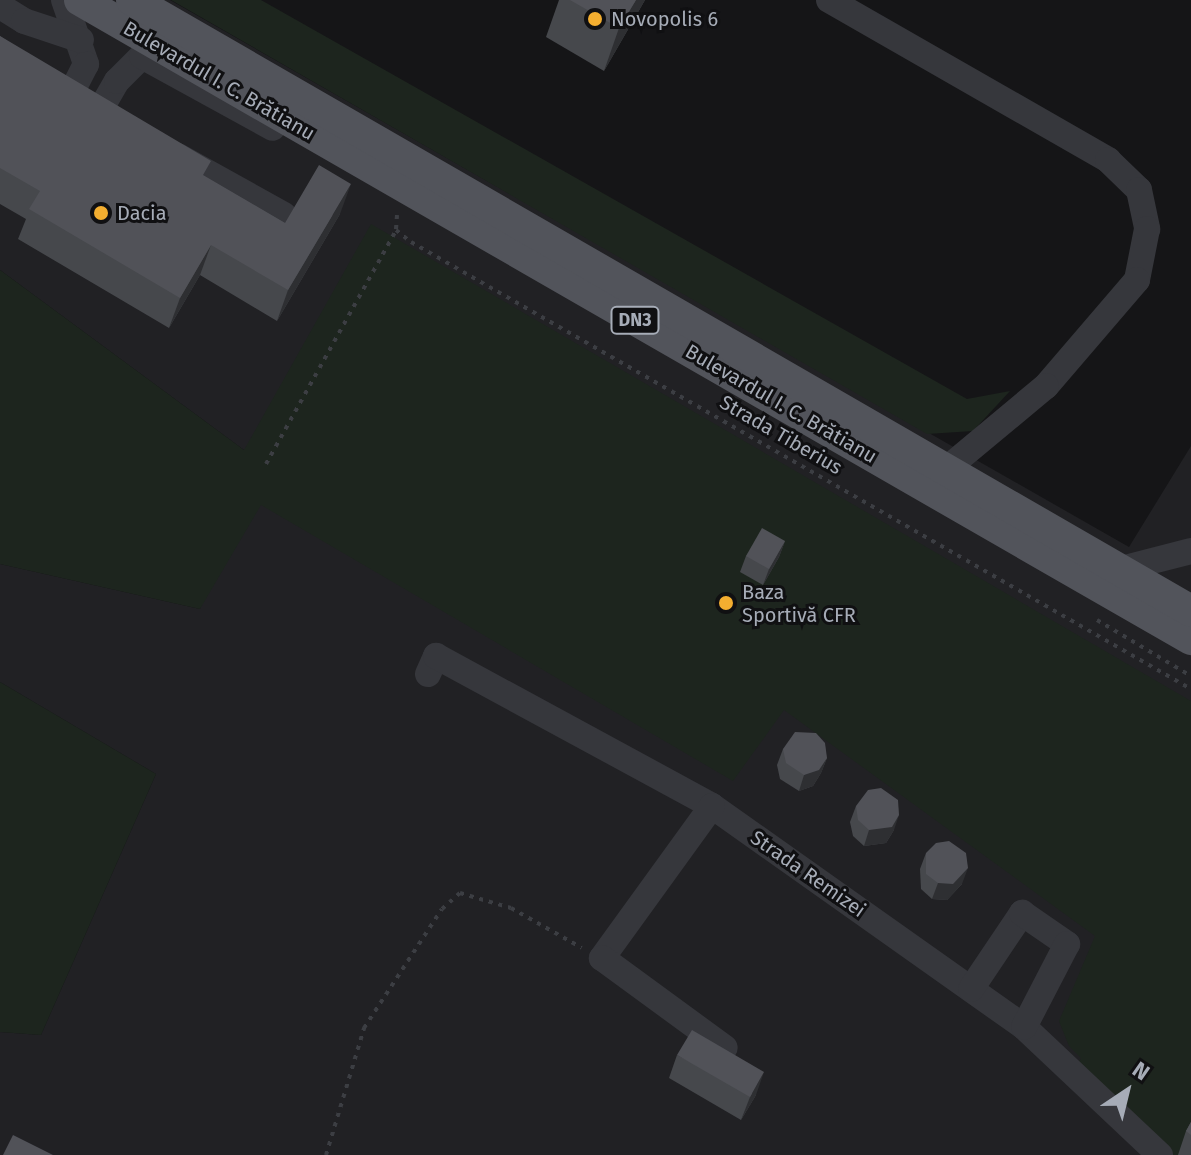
<!DOCTYPE html>
<meta charset="utf-8">
<style>
body{margin:0}
#map{position:relative;width:1191px;height:1155px;overflow:hidden;background:#151517;font-family:"Fira Sans",sans-serif}
div>[style]{position:absolute}
.built>*{inset:0;background:#212124}
.green>*{inset:0;background:#1d251e}
.path>*{height:4px;margin-top:-2px;transform-origin:0;background:repeating-linear-gradient(90deg,#3c3e43 0 4px,transparent 0 10px)}
.minor>*{height:26px;margin:-13px;padding:0 13px;transform-origin:13px;border-radius:13px;background:#36373c}
.major>*{height:32px;margin:-16px;padding:0 16px;transform-origin:16px;border-radius:16px;background:#52545b}
.wall>*{inset:0;background:#46484c}
.shaded-wall>*{inset:0;background:#2e2f32}
.building>*{inset:0;background:#515258}
.dots>*{width:22px;height:22px;translate:-50% -50%;box-sizing:border-box;border:4px solid #101012;border-radius:50%}
span{translate:-50% -50%;white-space:nowrap;text-align:center;line-height:1.15;-webkit-text-stroke:6px #101012;paint-order:stroke}
.shield-label span{padding:2px 6px;background:#101012;border:2px solid;border-radius:6px;-webkit-text-stroke-width:0}
.shield-label{font-size:18px;color:#a6acb7;font-weight:700}
.poi-label{font-size:20px;color:#a6acb7}
.left{translate:0 -50%;text-align:left}
.street-label{font-size:20px;color:#a6acb7}
.north{position:absolute;left:1087px;top:1051px;width:80px;height:80px;-webkit-text-stroke:6px #101012;paint-order:stroke;rotate:35deg;font-size:22px;font-weight:700;line-height:32px;text-align:center;color:#a6acb7}
.north::after{content:'';display:block;margin:auto;width:28px;height:36px;background:#a6acb7;clip-path:polygon(50% 0,100% 100%,50% 72%,0 100%)}
</style>
<div id="map">
<div class="built">
<i style="clip-path:polygon(0 0,170px 0,1129px 547px,1191px 446px,1191px 1155px,0 1155px,0 1032px,41px 1035px,156px 774px,0 682px,0 564px,200px 609px,244px 450px,0 270px)"></i>
</div>
<div class="green">
<i style="clip-path:polygon(171px 0,261px 0,967px 399px,1010px 391px,973px 431px,927px 434px)"></i>
<i style="clip-path:polygon(371px 224px,1191px 701px,1191px 1155px,1173px 1155px,1078px 1063px,1081px 1058px,1069px 1046px,1059px 1021px,1095px 936px,784px 710px,733px 781px,261px 505px,200px 609px,0 564px,0 270px,244px 450px)"></i>
<i style="clip-path:polygon(0 682px,156px 774px,41px 1035px,0 1032px)"></i>
</div>
<div class="path">
<i style="left:397px;top:215px;width:15px;rotate:94deg"></i>
<i style="left:396px;top:230px;width:19px;rotate:39deg"></i>
<i style="left:411px;top:242px;width:899px;rotate:29.82deg"></i>
<i style="left:266px;top:464px;width:268px;rotate:-60.9deg"></i>
<i style="left:1097px;top:620px;width:109px;rotate:30.8deg"></i>
<i style="left:326px;top:1155px;width:133px;rotate:-73.3deg"></i>
<i style="left:364px;top:1028px;width:142px;rotate:-56.8deg"></i>
<i style="left:442px;top:909px;width:24px;rotate:-42deg"></i>
<i style="left:460px;top:893px;width:53px;rotate:16.4deg"></i>
<i style="left:511px;top:908px;width:81px;rotate:29.4deg"></i>
</div>
<div class="minor">
<i style="left:64px;top:0;width:68px;rotate:71deg"></i>
<i style="left:86px;top:64px;width:36px;rotate:117deg"></i>
<i style="left:829px;top:0;width:322px;rotate:29.8deg"></i>
<i style="left:1108px;top:160px;width:43px;rotate:44.1deg"></i>
<i style="left:1139px;top:190px;width:40px;rotate:78deg"></i>
<i style="left:1147px;top:229px;width:52px;rotate:101.1deg"></i>
<i style="left:1137px;top:280px;width:140px;rotate:130.6deg"></i>
<i style="left:1046px;top:386px;width:133px;rotate:140.2deg"></i>
<i style="left:0;top:6px;width:28px;rotate:32deg"></i>
<i style="left:24px;top:21px;width:60px;rotate:18.4deg"></i>
<i style="left:99px;top:112px;width:36px;rotate:-60deg"></i>
<i style="left:117px;top:81px;width:35px;rotate:-45deg"></i>
<i style="left:142px;top:56px;width:149px;rotate:28.8deg"></i>
<i style="left:178px;top:156px;width:121px;rotate:29.1deg"></i>
<i style="left:1117px;top:570px;width:76px;rotate:-14.4deg"></i>
<i style="left:428px;top:674px;width:20px;rotate:-66deg"></i>
<i style="left:436px;top:656px;width:314px;rotate:28.5deg"></i>
<i style="left:712px;top:806px;width:382px;rotate:35.3deg"></i>
<i style="left:1024px;top:1027px;width:187px;rotate:43.3deg"></i>
<i style="left:712px;top:806px;width:188px;rotate:125.9deg"></i>
<i style="left:602px;top:958px;width:152px;rotate:36.2deg"></i>
<i style="left:971px;top:989px;width:92px;rotate:-56.1deg"></i>
<i style="left:1022px;top:913px;width:55px;rotate:34.6deg"></i>
<i style="left:1067px;top:944px;width:93px;rotate:117.4deg"></i>
</div>
<div class="major">
<i style="left:80px;top:0;width:1282px;rotate:29.91deg"></i>
<i style="left:132px;top:0;width:1223px;rotate:29.98deg"></i>
</div>
<div class="wall">
<i style="clip-path:polygon(559px 0,645px 0,604px 71px,546px 37px)"></i>
<i style="clip-path:polygon(0 36px,205px 177px,285px 223px,340px 214px,277px 321px,200px 275px,169px 328px,18px 239px,26px 219px,0 204px)"></i>
<i style="clip-path:polygon(785px 541px,779px 557px,763px 585px,740px 572px,746px 556px)"></i>
<i style="clip-path:polygon(783px 749px,827px 758px,821px 773px,813px 786px,799px 791px,780px 779px,777px 765px)"></i>
<i style="clip-path:polygon(856px 806px,894px 830px,886px 843px,864px 846px,853px 836px,850px 822px)"></i>
<i style="clip-path:polygon(926px 853px,962px 884px,947px 900px,932px 899px,921px 889px,920px 869px)"></i>
<i style="clip-path:polygon(677px 1055px,756px 1095px,741px 1120px,669px 1078px)"></i>
<i style="clip-path:polygon(1191px 1122px,1191px 1155px,1178px 1155px,1186px 1131px)"></i>
</div>
<div class="shaded-wall">
<i style="clip-path:polygon(636px 0,645px 0,604px 71px,619px 28px)"></i>
<i style="clip-path:polygon(351px 184px,340px 214px,277px 321px,288px 290px)"></i>
<i style="clip-path:polygon(211px 245px,200px 275px,169px 328px,180px 298px)"></i>
<i style="clip-path:polygon(785px 541px,779px 557px,763px 585px,769px 569px)"></i>
<i style="clip-path:polygon(827px 758px,821px 773px,813px 786px,799px 791px,804px 775px)"></i>
<i style="clip-path:polygon(899px 815px,894px 830px,886px 843px,864px 846px,869px 830px)"></i>
<i style="clip-path:polygon(968px 868px,962px 884px,947px 900px,932px 899px,938px 883px)"></i>
<i style="clip-path:polygon(764px 1072px,756px 1095px,741px 1120px,750px 1097px)"></i>
</div>
<div class="building">
<i style="clip-path:polygon(570px 0,636px 0,619px 28px)"></i>
<i style="clip-path:polygon(0 36px,211px 161px,203px 175px,285px 223px,319px 165px,351px 184px,288px 290px,211px 245px,180px 298px,29px 209px,40px 191px,0 168px)"></i>
<i style="clip-path:polygon(762px 528px,785px 541px,769px 569px,746px 556px)"></i>
<i style="clip-path:polygon(795px 732px,816px 733px,825px 743px,827px 758px,819px 770px,804px 775px,786px 763px,783px 749px)"></i>
<i style="clip-path:polygon(881px 788px,898px 800px,899px 815px,892px 827px,869px 830px,858px 820px,856px 806px,868px 790px)"></i>
<i style="clip-path:polygon(949px 841px,966px 853px,968px 868px,953px 884px,938px 883px,926px 874px,926px 853px,936px 843px)"></i>
<i style="clip-path:polygon(692px 1030px,764px 1072px,750px 1097px,677px 1055px)"></i>
<i style="clip-path:polygon(1191px 1122px,1191px 1135px,1186px 1131px)"></i>
<i style="clip-path:polygon(13px 1135px,53px 1155px,3px 1155px)"></i>
</div>
<div class="dots">
<i style="left:595px;top:19px;background:#f3ae30"></i>
<i style="left:101px;top:213px;background:#f3ae30"></i>
<i style="left:726px;top:603px;background:#f3ae30"></i>
</div>
<div class="shield-label">
<span style="left:635px;top:320px">DN3</span>
</div>
<div class="poi-label">
<span class="left" style="left:611px;top:19px">Novopolis 6</span>
<span class="left" style="left:117px;top:213px">Dacia</span>
<span class="left" style="left:742px;top:604px">Baza<br>Sportivă CFR</span>
</div>
<div class="street-label">
<span style="left:219px;top:81px;rotate:30deg">Bulevardul I. C. Brătianu</span>
<span style="left:781px;top:404px;rotate:30deg">Bulevardul I. C. Brătianu</span>
<span style="left:781px;top:435px;rotate:30deg">Strada Tiberius</span>
<span style="left:808px;top:874px;rotate:35deg">Strada Remizei</span>
</div>
<div class="north">N</div>
</div>
